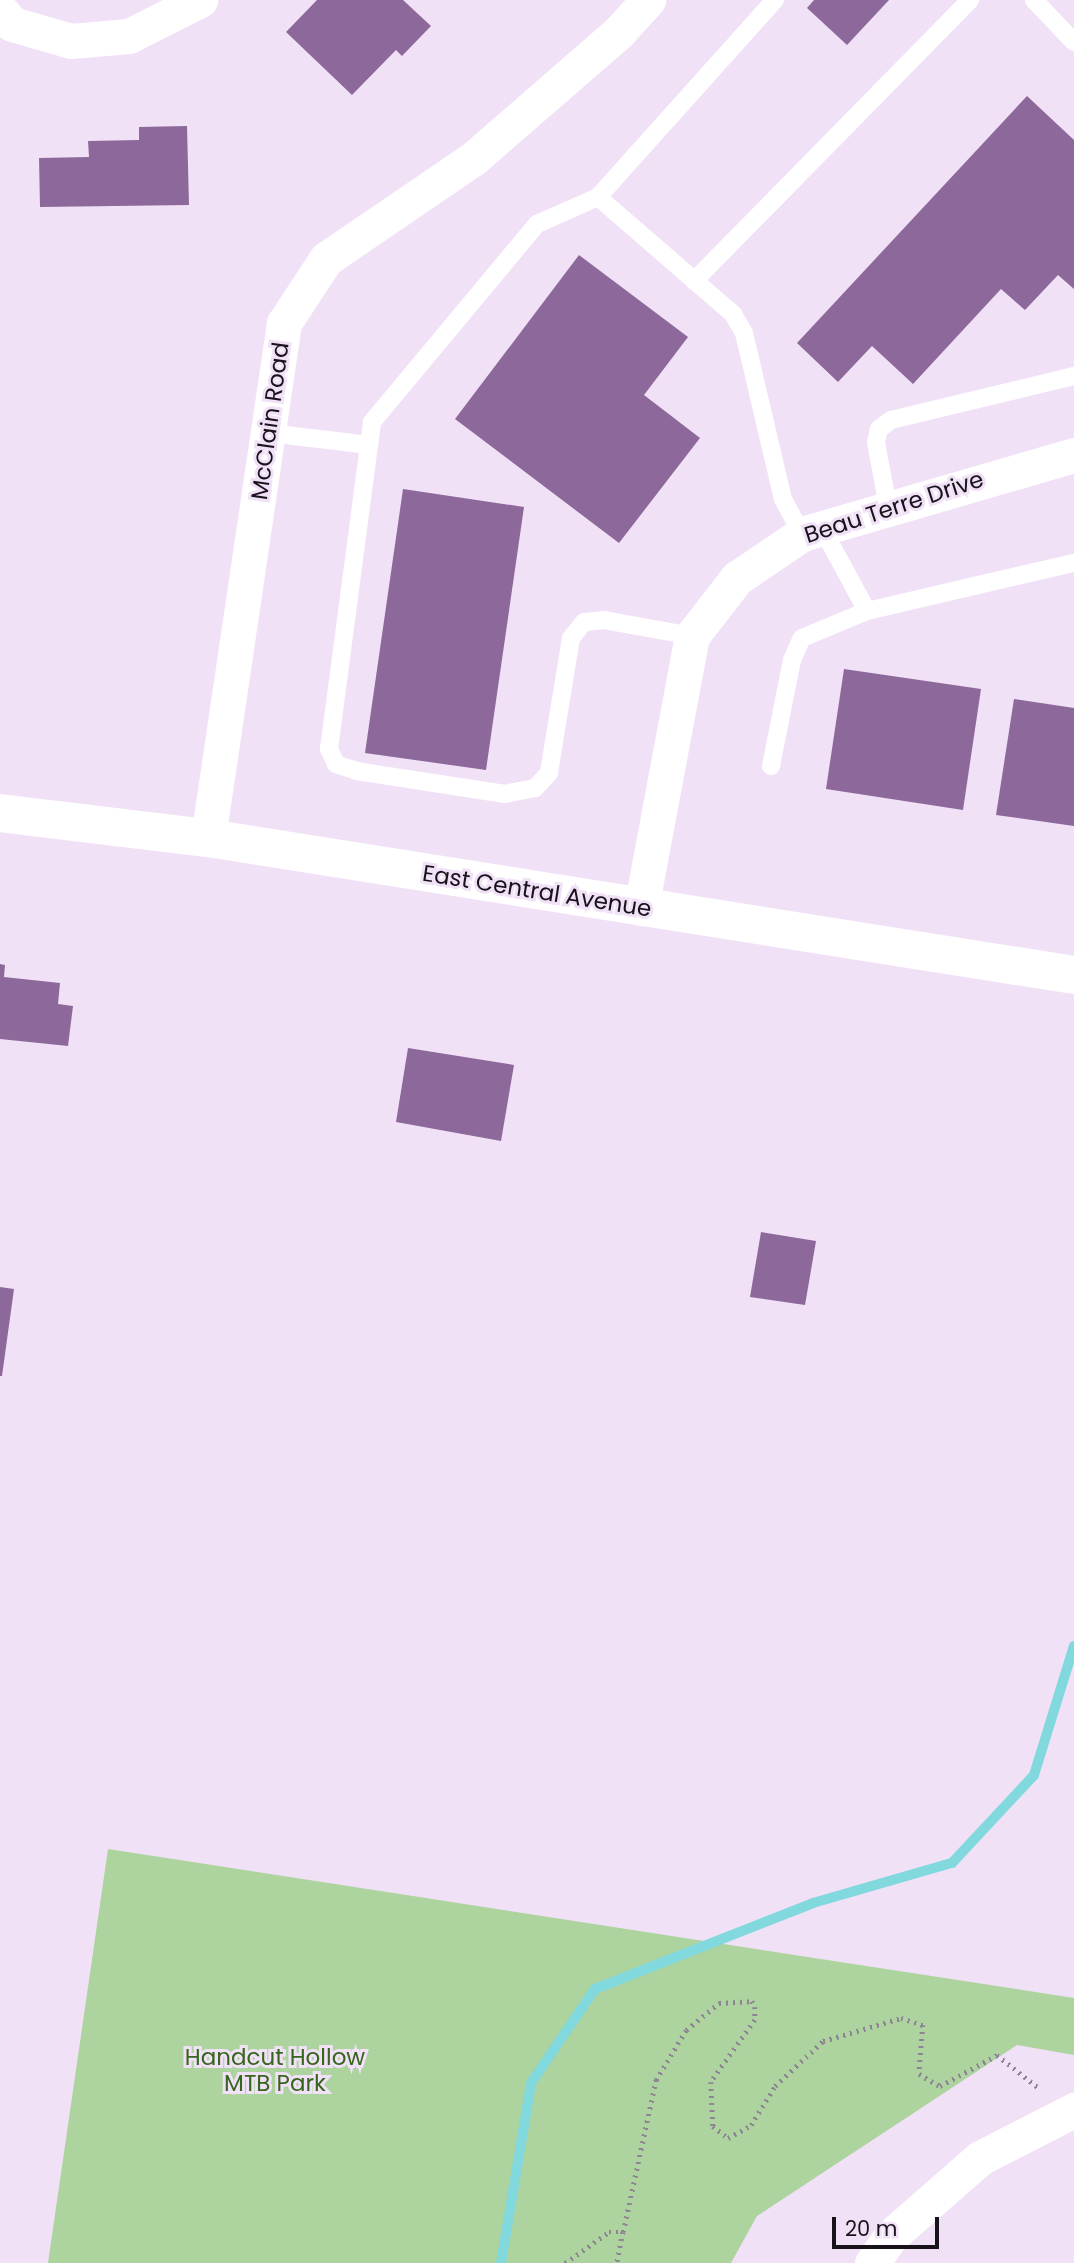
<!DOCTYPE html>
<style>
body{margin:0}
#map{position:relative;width:1074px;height:2263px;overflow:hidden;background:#f1e1f7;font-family:Poppins,sans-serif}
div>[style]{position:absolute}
.green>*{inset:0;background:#add39e}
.stream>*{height:10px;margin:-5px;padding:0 5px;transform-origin:5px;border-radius:5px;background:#81d9dd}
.building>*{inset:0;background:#8d689a}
.path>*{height:4.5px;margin-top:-2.25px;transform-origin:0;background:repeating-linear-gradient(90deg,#8f8494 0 2px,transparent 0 7px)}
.lane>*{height:18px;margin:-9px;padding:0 9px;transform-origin:9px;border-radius:9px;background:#fff}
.street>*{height:35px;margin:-17.5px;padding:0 17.5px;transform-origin:17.5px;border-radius:17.5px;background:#fff}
.secondary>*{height:38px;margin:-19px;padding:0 19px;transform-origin:19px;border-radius:19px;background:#fff}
span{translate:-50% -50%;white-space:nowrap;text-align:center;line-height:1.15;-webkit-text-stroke:6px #f1e1f7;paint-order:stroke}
.street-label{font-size:23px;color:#18121a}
.park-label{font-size:23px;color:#36651c}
.scale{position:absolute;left:832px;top:2217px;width:107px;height:32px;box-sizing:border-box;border:4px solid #18121a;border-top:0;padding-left:9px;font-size:21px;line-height:24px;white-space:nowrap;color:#18121a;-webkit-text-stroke:5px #f1e1f7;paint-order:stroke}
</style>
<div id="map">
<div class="green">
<i style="clip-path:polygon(108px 1849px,1074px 1998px,1074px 2055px,1017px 2045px,757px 2216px,731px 2263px,48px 2263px)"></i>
</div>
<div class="stream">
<i style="left:501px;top:2263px;width:182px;rotate:-80.5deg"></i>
<i style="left:531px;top:2083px;width:114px;rotate:-55.8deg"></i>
<i style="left:595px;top:1989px;width:234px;rotate:-21.5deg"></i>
<i style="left:813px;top:1903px;width:145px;rotate:-16.1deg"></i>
<i style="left:952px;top:1863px;width:120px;rotate:-47deg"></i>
<i style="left:1034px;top:1775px;width:135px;rotate:-72.8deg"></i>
</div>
<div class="building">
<i style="clip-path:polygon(317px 0,403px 0,431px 26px,402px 56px,396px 50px,352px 95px,286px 32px)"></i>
<i style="clip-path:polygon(814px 0,889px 0,847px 45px,807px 8px)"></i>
<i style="clip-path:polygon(1027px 96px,1074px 140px,1074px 289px,1058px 275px,1025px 310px,1001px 289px,913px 384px,872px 346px,838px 382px,797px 343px)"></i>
<i style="clip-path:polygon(187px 126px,189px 205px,40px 207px,39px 158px,89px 157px,88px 141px,139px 140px,139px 127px)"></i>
<i style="clip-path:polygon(579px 255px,688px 337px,644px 395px,700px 438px,619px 543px,455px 419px)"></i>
<i style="clip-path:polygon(403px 489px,524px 507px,486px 770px,365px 753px)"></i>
<i style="clip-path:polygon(844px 669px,981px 689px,963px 810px,826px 789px)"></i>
<i style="clip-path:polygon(1014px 699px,1074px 708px,1074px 826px,996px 815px)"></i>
<i style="clip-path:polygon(0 964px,5px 965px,4px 977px,60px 983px,58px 1004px,73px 1006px,68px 1046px,0 1039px)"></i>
<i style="clip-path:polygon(408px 1048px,514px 1065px,501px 1141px,396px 1122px)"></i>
<i style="clip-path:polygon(761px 1232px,816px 1241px,805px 1305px,750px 1297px)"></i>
<i style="clip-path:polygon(0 1287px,14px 1289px,2px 1376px,0 1376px)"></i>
</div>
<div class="path">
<i style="left:623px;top:2232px;width:156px;rotate:-77.8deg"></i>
<i style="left:656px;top:2080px;width:58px;rotate:-59deg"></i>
<i style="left:686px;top:2030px;width:43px;rotate:-39.3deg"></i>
<i style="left:719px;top:2003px;width:33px;rotate:-3deg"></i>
<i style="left:752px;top:2001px;width:7px;rotate:63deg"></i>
<i style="left:755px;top:2007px;width:13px;rotate:90deg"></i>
<i style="left:755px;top:2020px;width:76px;rotate:125.4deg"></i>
<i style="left:711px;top:2082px;width:44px;rotate:87.4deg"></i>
<i style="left:713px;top:2126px;width:19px;rotate:39deg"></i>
<i style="left:728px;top:2138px;width:26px;rotate:-29deg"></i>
<i style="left:751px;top:2125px;width:46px;rotate:-58.4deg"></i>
<i style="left:775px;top:2086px;width:66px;rotate:-43.2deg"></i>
<i style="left:823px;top:2041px;width:81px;rotate:-16.4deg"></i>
<i style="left:901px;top:2018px;width:23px;rotate:18deg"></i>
<i style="left:923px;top:2025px;width:49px;rotate:94.7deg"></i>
<i style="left:919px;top:2074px;width:24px;rotate:30deg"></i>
<i style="left:940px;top:2086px;width:65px;rotate:-28.5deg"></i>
<i style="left:997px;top:2055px;width:55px;rotate:38.3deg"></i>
<i style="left:565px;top:2263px;width:54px;rotate:-35.2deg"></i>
<i style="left:609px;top:2232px;width:14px"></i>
<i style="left:623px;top:2232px;width:32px;rotate:101deg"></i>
</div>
<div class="lane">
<i style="left:1034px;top:0;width:58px;rotate:46.4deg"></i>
<i style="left:598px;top:197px;width:179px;rotate:40.9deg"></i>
<i style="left:733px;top:314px;width:22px;rotate:60deg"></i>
<i style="left:744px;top:333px;width:171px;rotate:76.8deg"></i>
<i style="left:783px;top:499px;width:40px;rotate:62deg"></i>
<i style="left:694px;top:281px;width:394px;rotate:-45.5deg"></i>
<i style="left:269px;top:433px;width:101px;rotate:6.8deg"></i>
<i style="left:888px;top:507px;width:66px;rotate:-100.5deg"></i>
<i style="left:876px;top:442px;width:13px;rotate:-77deg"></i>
<i style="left:879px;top:429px;width:15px;rotate:-37deg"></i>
<i style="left:891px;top:420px;width:188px;rotate:-13.5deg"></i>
<i style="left:822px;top:528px;width:94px;rotate:61.5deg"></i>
<i style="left:692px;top:636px;width:89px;rotate:-169.7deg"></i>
<i style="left:604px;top:620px;width:20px;rotate:174deg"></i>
<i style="left:584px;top:622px;width:21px;rotate:129deg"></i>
<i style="left:571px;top:638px;width:137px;rotate:99.3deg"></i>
<i style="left:549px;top:773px;width:21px;rotate:133deg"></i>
<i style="left:535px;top:788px;width:31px;rotate:169deg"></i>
<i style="left:505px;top:794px;width:150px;rotate:-171.2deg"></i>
<i style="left:357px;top:771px;width:22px;rotate:-162deg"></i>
<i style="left:336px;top:764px;width:17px;rotate:-115deg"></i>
<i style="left:329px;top:749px;width:330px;rotate:-82.5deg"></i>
<i style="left:372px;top:422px;width:258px;rotate:-50.2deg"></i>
<i style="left:537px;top:224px;width:67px;rotate:-23.9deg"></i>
<i style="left:598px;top:197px;width:265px;rotate:-48.1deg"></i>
<i style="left:771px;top:766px;width:108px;rotate:-78.8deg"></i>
<i style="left:792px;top:660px;width:24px;rotate:-66deg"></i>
<i style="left:802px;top:638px;width:70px;rotate:-22.6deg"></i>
<i style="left:867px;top:611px;width:212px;rotate:-13.1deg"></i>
</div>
<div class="street">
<i style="left:0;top:10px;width:18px;rotate:49deg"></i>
<i style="left:12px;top:24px;width:61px;rotate:16.1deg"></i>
<i style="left:71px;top:41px;width:58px;rotate:-4.9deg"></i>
<i style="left:129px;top:36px;width:80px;rotate:-26.9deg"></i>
<i style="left:208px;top:838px;width:521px;rotate:-81.61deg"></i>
<i style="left:284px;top:323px;width:77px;rotate:-56.7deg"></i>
<i style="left:326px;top:259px;width:179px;rotate:-34.3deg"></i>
<i style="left:474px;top:158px;width:191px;rotate:-41deg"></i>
<i style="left:618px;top:33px;width:45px;rotate:-47.7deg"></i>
<i style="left:641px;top:908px;width:277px;rotate:-79.4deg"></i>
<i style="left:692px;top:636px;width:73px;rotate:-52.2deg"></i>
<i style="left:737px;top:578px;width:78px;rotate:-34.1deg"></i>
<i style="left:802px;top:534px;width:283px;rotate:-16.2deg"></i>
<i style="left:872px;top:2263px;width:33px;rotate:-55deg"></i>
<i style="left:891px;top:2236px;width:118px;rotate:-41.2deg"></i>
<i style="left:980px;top:2158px;width:106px;rotate:-27.1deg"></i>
</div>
<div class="secondary">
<i style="left:0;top:813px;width:209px;rotate:6.9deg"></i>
<i style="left:208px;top:838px;width:877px;rotate:8.99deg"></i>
</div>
<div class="street-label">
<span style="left:270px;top:421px;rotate:-82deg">McClain Road</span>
<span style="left:894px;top:507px;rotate:-18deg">Beau Terre Drive</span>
<span style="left:537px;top:891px;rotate:9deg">East Central Avenue</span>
</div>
<div class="park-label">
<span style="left:275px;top:2070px">Handcut Hollow<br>MTB Park</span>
</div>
<div class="scale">20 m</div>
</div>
